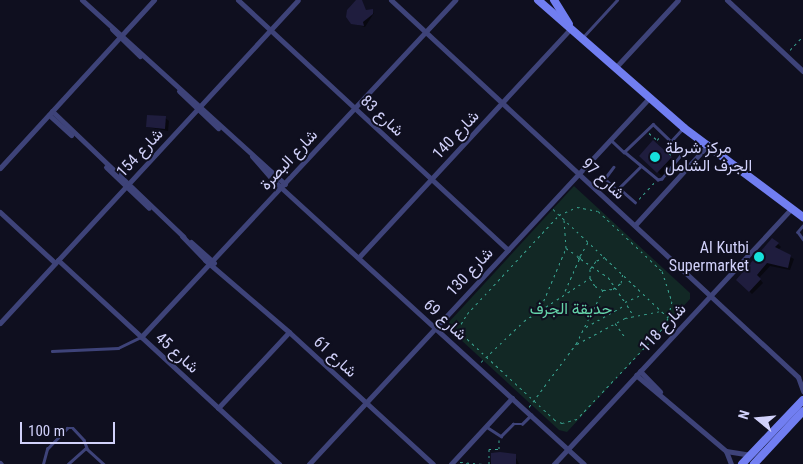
<!DOCTYPE html>
<meta charset="utf-8">
<style>
body{margin:0}
#map{position:relative;width:803px;height:464px;overflow:hidden;background:#0f0f1f;font-family:"Roboto Condensed",Vazirmatn,sans-serif}
div>[style]{position:absolute}
.green>*{inset:0;background:#122825}
.shadow>*{inset:0;background:#0007}
.building>*{inset:0;background:#1f1d3e}
.path>*{height:1px;margin-top:-0.5px;transform-origin:0;background:repeating-linear-gradient(90deg,#39a692 0 2.5px,transparent 0 6.5px)}
.lane>*{height:2.5px;margin:-1.25px;padding:0 1.25px;transform-origin:1.25px;border-radius:1.25px;background:#3e4379}
.street>*{height:5px;margin:-2.5px;padding:0 2.5px;transform-origin:2.5px;border-radius:2.5px;background:#3e4379}
.secondary>*{height:8px;margin:-4px;padding:0 4px;transform-origin:4px;border-radius:4px;background:#717ef1}
.dots>*{width:14px;height:14px;translate:-50% -50%;box-sizing:border-box;border:2px solid #0f0f1f;border-radius:50%}
span{translate:-50% -50%;white-space:nowrap;text-align:center;line-height:1.15;-webkit-text-stroke:4px #0f0f1f;paint-order:stroke}
.street-label{font-size:16px;color:#d1d1fa}
.poi-label{font-size:16px;color:#d1d1fa}
.left{translate:0 -50%;text-align:left}
.right{translate:-100% -50%;text-align:right}
.park-label{font-size:16px;color:#65d3a9}
.north{position:absolute;left:733px;top:394px;width:50px;height:50px;-webkit-text-stroke:4px #0f0f1f;paint-order:stroke;rotate:287deg;font-size:14px;font-weight:700;line-height:20px;text-align:center;color:#d1d1fa}
.north::after{content:'';display:block;margin:auto;width:18px;height:22px;background:#d1d1fa;clip-path:polygon(50% 0,100% 100%,50% 72%,0 100%)}
.scale{position:absolute;left:20px;top:422px;width:95px;height:22px;box-sizing:border-box;border:2px solid #d1d1fa;border-top:0;padding-left:6px;font-size:15px;line-height:18px;white-space:nowrap;color:#d1d1fa;-webkit-text-stroke:4px #0f0f1f;paint-order:stroke}
</style>
<div id="map">
<div class="green">
<i style="clip-path:polygon(574px 186px,690px 293px,690px 299px,567px 432px,559px 430px,448px 328px,449px 322px)"></i>
</div>
<div class="shadow">
<i style="clip-path:polygon(362px 1px,366px 11px,374px 13px,365px 27px,351px 23px)"></i>
<i style="clip-path:polygon(165px 118px,169px 121px,168px 131px,147px 127px)"></i>
<i style="clip-path:polygon(653px 142px,675px 162px,662px 176px,641px 156px)"></i>
<i style="clip-path:polygon(778px 244px,781px 247px,778px 250px,794px 259px,790px 270px,770px 266px,759px 278px,763px 283px,752px 294px,738px 280px)"></i>
<i style="clip-path:polygon(492px 454px,515px 456px,519px 464px,490px 464px)"></i>
</div>
<div class="building">
<i style="clip-path:polygon(356px 0,362px 0,366px 10px,373px 9px,373px 14px,363px 22px,364px 26px,351px 24px,346px 17px,347px 10px)"></i>
<i style="clip-path:polygon(147px 115px,166px 116px,165px 129px,146px 127px)"></i>
<i style="clip-path:polygon(653px 140px,672px 157px,657px 173px,639px 156px)"></i>
<i style="clip-path:polygon(772px 238px,779px 243px,775px 247px,791px 255px,788px 268px,767px 263px,757px 275px,761px 279px,749px 292px,736px 280px)"></i>
<i style="clip-path:polygon(500px 452px,516px 454px,516px 464px,491px 464px,491px 453px)"></i>
</div>
<div class="path">
<i style="left:790px;top:50px;width:19px;rotate:-47deg"></i>
<i style="left:649px;top:133px;width:11px;rotate:41deg"></i>
<i style="left:657px;top:140px;width:4px;rotate:-45deg"></i>
<i style="left:672px;top:150px;width:4px;rotate:135deg"></i>
<i style="left:669px;top:153px;width:6px;rotate:39deg"></i>
<i style="left:639px;top:199px;width:23px;rotate:-47deg"></i>
<i style="left:577px;top:207px;width:21px;rotate:11deg"></i>
<i style="left:598px;top:211px;width:88px;rotate:43.2deg"></i>
<i style="left:662px;top:271px;width:32px;rotate:72deg"></i>
<i style="left:672px;top:301px;width:17px;rotate:103deg"></i>
<i style="left:668px;top:318px;width:13px;rotate:119deg"></i>
<i style="left:662px;top:329px;width:124px;rotate:133.4deg"></i>
<i style="left:577px;top:419px;width:16px;rotate:165deg"></i>
<i style="left:562px;top:423px;width:8px;rotate:-157deg"></i>
<i style="left:555px;top:420px;width:124px;rotate:-137.3deg"></i>
<i style="left:464px;top:336px;width:12px;rotate:-104deg"></i>
<i style="left:461px;top:324px;width:12px;rotate:-59deg"></i>
<i style="left:467px;top:314px;width:135px;rotate:-47.1deg"></i>
<i style="left:559px;top:215px;width:20px;rotate:-24deg"></i>
<i style="left:553px;top:209px;width:169px;rotate:43.3deg"></i>
<i style="left:566px;top:248px;width:14px;rotate:34deg"></i>
<i style="left:579px;top:256px;width:3px;rotate:45deg"></i>
<i style="left:581px;top:258px;width:1px;rotate:135deg"></i>
<i style="left:580px;top:259px;width:4px;rotate:-146deg"></i>
<i style="left:577px;top:257px;width:2px;rotate:-27deg"></i>
<i style="left:580px;top:256px;width:16px;rotate:-60deg"></i>
<i style="left:605px;top:257px;width:10px;rotate:156deg"></i>
<i style="left:596px;top:261px;width:10px;rotate:127deg"></i>
<i style="left:590px;top:269px;width:9px;rotate:90deg"></i>
<i style="left:590px;top:278px;width:9px;rotate:58deg"></i>
<i style="left:595px;top:286px;width:9px;rotate:27deg"></i>
<i style="left:603px;top:290px;width:10px;rotate:-6deg"></i>
<i style="left:613px;top:289px;width:10px;rotate:-37deg"></i>
<i style="left:621px;top:283px;width:10px;rotate:-79deg"></i>
<i style="left:581px;top:259px;width:32px;rotate:34deg"></i>
<i style="left:608px;top:277px;width:30px;rotate:56deg"></i>
<i style="left:565px;top:291px;width:35px;rotate:-66deg"></i>
<i style="left:625px;top:302px;width:20px;rotate:-24deg"></i>
<i style="left:627px;top:305px;width:12px;rotate:59deg"></i>
<i style="left:541px;top:307px;width:64px;rotate:-67deg"></i>
<i style="left:566px;top:248px;width:28px;rotate:-94deg"></i>
<i style="left:615px;top:323px;width:19px;rotate:55deg"></i>
<i style="left:586px;top:327px;width:45px;rotate:-29.4deg"></i>
<i style="left:577px;top:344px;width:55px;rotate:-28.4deg"></i>
<i style="left:625px;top:318px;width:36px;rotate:-11deg"></i>
<i style="left:481px;top:362px;width:59px;rotate:-43.6deg"></i>
<i style="left:524px;top:321px;width:79px;rotate:-33.1deg"></i>
<i style="left:529px;top:407px;width:79px;rotate:-53.3deg"></i>
<i style="left:576px;top:344px;width:60px;rotate:-63.4deg"></i>
<i style="left:460px;top:462px;width:24px;rotate:5deg"></i>
<i style="left:489px;top:464px;width:15px;rotate:-90deg"></i>
<i style="left:489px;top:449px;width:10px"></i>
<i style="left:499px;top:449px;width:9px;rotate:-90deg"></i>
</div>
<div class="lane">
<i style="left:583px;top:37px;width:50px;rotate:-47.4deg"></i>
<i style="left:653px;top:124px;width:42px;rotate:44deg"></i>
<i style="left:683px;top:153px;width:33px;rotate:129deg"></i>
<i style="left:662px;top:179px;width:4px;rotate:166deg"></i>
<i style="left:658px;top:180px;width:44px;rotate:-140.5deg"></i>
<i style="left:624px;top:152px;width:40px;rotate:-44deg"></i>
<i style="left:611px;top:140px;width:18px;rotate:43deg"></i>
<i style="left:672px;top:140px;width:16px;rotate:-47deg"></i>
<i style="left:614px;top:167px;width:15px;rotate:127deg"></i>
<i style="left:605px;top:179px;width:16px;rotate:43deg"></i>
<i style="left:617px;top:190px;width:33px;rotate:-45deg"></i>
<i style="left:620px;top:189px;width:20px;rotate:41deg"></i>
<i style="left:803px;top:226px;width:8px;rotate:130deg"></i>
<i style="left:798px;top:232px;width:9px;rotate:54deg"></i>
<i style="left:52px;top:351px;width:66px;rotate:-2.6deg"></i>
<i style="left:118px;top:348px;width:25px;rotate:-26deg"></i>
<i style="left:487px;top:427px;width:17px;rotate:33deg"></i>
<i style="left:501px;top:436px;width:17px;rotate:-45deg"></i>
<i style="left:513px;top:424px;width:9px"></i>
<i style="left:522px;top:424px;width:13px;rotate:-45deg"></i>
<i style="left:43px;top:464px;width:16px;rotate:-75deg"></i>
<i style="left:47px;top:449px;width:29px;rotate:-46deg"></i>
<i style="left:67px;top:428px;width:6px"></i>
<i style="left:73px;top:428px;width:16px;rotate:47deg"></i>
<i style="left:84px;top:440px;width:9px;rotate:69deg"></i>
<i style="left:68px;top:464px;width:24px;rotate:-42deg"></i>
<i style="left:86px;top:448px;width:24px;rotate:42deg"></i>
</div>
<div class="street">
<i style="left:82px;top:0;width:274px;rotate:42.2deg"></i>
<i style="left:238px;top:0;width:368px;rotate:42.8deg"></i>
<i style="left:391px;top:0;width:555px;rotate:42.81deg"></i>
<i style="left:798px;top:377px;width:15px;rotate:70deg"></i>
<i style="left:727px;top:0;width:104px;rotate:43.1deg"></i>
<i style="left:112px;top:29px;width:39px;rotate:44deg"></i>
<i style="left:616px;top:67px;width:91px;rotate:-47.2deg"></i>
<i style="left:179px;top:91px;width:54px;rotate:43.5deg"></i>
<i style="left:52px;top:111px;width:182px;rotate:43.7deg"></i>
<i style="left:49px;top:115px;width:30px;rotate:42deg"></i>
<i style="left:252px;top:156px;width:35px;rotate:49deg"></i>
<i style="left:275px;top:182px;width:418px;rotate:42.4deg"></i>
<i style="left:106px;top:167px;width:59px;rotate:43.6deg"></i>
<i style="left:0;top:168px;width:228px;rotate:-47.5deg"></i>
<i style="left:0;top:212px;width:75px;rotate:42.8deg"></i>
<i style="left:635px;top:225px;width:107px;rotate:-47.7deg"></i>
<i style="left:182px;top:236px;width:33px;rotate:46deg"></i>
<i style="left:205px;top:260px;width:111px;rotate:40.6deg"></i>
<i style="left:289px;top:332px;width:195px;rotate:42.5deg"></i>
<i style="left:191px;top:242px;width:31px;rotate:42deg"></i>
<i style="left:359px;top:257px;width:312px;rotate:-47.2deg"></i>
<i style="left:58px;top:260px;width:301px;rotate:42.7deg"></i>
<i style="left:0;top:323px;width:439px;rotate:-47.3deg"></i>
<i style="left:141px;top:337px;width:461px;rotate:-47deg"></i>
<i style="left:640px;top:371px;width:29px;rotate:46deg"></i>
<i style="left:636px;top:375px;width:118px;rotate:40.2deg"></i>
<i style="left:726px;top:451px;width:24px;rotate:9deg"></i>
<i style="left:218px;top:408px;width:104px;rotate:-46.9deg"></i>
<i style="left:726px;top:451px;width:14px;rotate:69deg"></i>
<i style="left:0;top:463px;width:1px;rotate:45deg"></i>
<i style="left:309px;top:464px;width:500px;rotate:-47.1deg"></i>
<i style="left:451px;top:464px;width:90px;rotate:-47.3deg"></i>
<i style="left:554px;top:464px;width:348px;rotate:-47.1deg"></i>
</div>
<div class="secondary">
<i style="left:538px;top:0;width:194px;rotate:41.2deg"></i>
<i style="left:684px;top:128px;width:149px;rotate:36.8deg"></i>
<i style="left:554px;top:0;width:28px;rotate:58deg"></i>
<i style="left:742px;top:464px;width:88px;rotate:-46.4deg"></i>
<i style="left:754px;top:464px;width:72px;rotate:-47.2deg"></i>
</div>
<div class="dots">
<i style="left:655px;top:157px;background:#16e1dc"></i>
<i style="left:759px;top:257px;background:#16e1dc"></i>
</div>
<div class="street-label">
<span style="left:382px;top:116px;rotate:43deg">شارع 83</span>
<span style="left:456px;top:135px;rotate:-47deg">شارع 140</span>
<span style="left:140px;top:153px;rotate:-47deg">شارع 154</span>
<span style="left:289px;top:160px;rotate:-47deg">شارع البصرة</span>
<span style="left:603px;top:179px;rotate:43deg">شارع 97</span>
<span style="left:470px;top:272px;rotate:-47deg">شارع 130</span>
<span style="left:445px;top:320px;rotate:43deg">شارع 69</span>
<span style="left:663px;top:328px;rotate:-47deg">شارع 118</span>
<span style="left:177px;top:353px;rotate:42deg">شارع 45</span>
<span style="left:335px;top:357px;rotate:43deg">شارع 61</span>
</div>
<div class="poi-label">
<span class="left" style="left:665px;top:157px">مركز شرطة<br>الجرف الشامل</span>
<span class="right" style="left:749px;top:257px">Al Kutbi<br>Supermarket</span>
</div>
<div class="park-label">
<span style="left:571px;top:309px">حديقة الجرف</span>
</div>
<div class="north">N</div>
<div class="scale">100 m</div>
</div>
